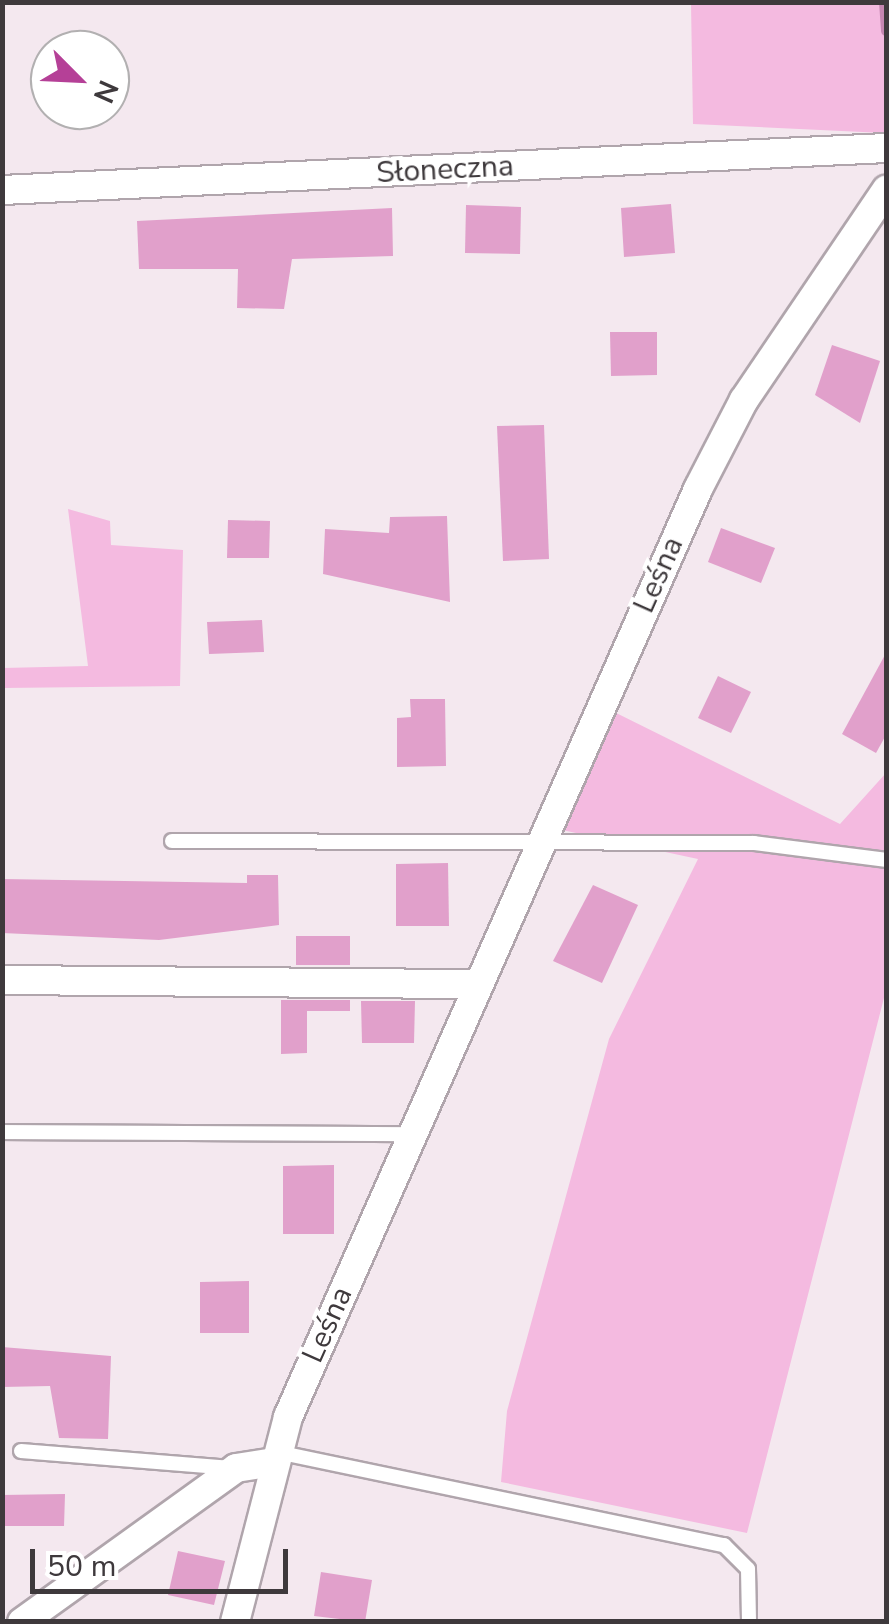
<!DOCTYPE html>
<meta charset="utf-8">
<style>
body{margin:0}
#map{position:relative;width:889px;height:1624px;overflow:hidden;background:#f4e8ef;font-family:"Nunito Sans",sans-serif}
div>[style]{position:absolute}
.green>*{inset:0;background:#f4bae0}
.stream>*{height:10px;margin:-5px;padding:0 5px;transform-origin:5px;border-radius:5px;background:#c586b1}
.building>*{inset:0;background:#e1a0cb}
.roads{filter:drop-shadow(2px 0 #b0a5ac) drop-shadow(-2px 0 #b0a5ac) drop-shadow(0 2px #b0a5ac) drop-shadow(0 -2px #b0a5ac)}
.lane>*{height:14px;margin:-7px;padding:0 7px;transform-origin:7px;border-radius:7px;background:#fff}
.street>*{height:28px;margin:-14px;padding:0 14px;transform-origin:14px;border-radius:14px;background:#fff}
span{translate:-50% -50%;white-space:nowrap;text-align:center;line-height:1.15;-webkit-text-stroke:8px #fff;paint-order:stroke}
.street-label{font-size:30px;color:#3e393c}
.frame{position:absolute;inset:0;border:5px solid #3e393c;pointer-events:none}
.north{position:absolute;left:30px;top:30px;width:100px;height:100px;box-sizing:border-box;background:#fff;border:2px solid #b2b0b1;border-radius:50%;rotate:114deg;font-size:28px;font-weight:700;line-height:40px;text-align:center;color:#3e393c}
.north::after{content:'';display:block;margin:auto;width:35px;height:45px;background:#b54097;clip-path:polygon(50% 0,100% 100%,50% 72%,0 100%)}
.scale{position:absolute;left:30px;top:1549px;width:258px;height:45px;box-sizing:border-box;border:5px solid #3e393c;border-top:0;padding-left:12px;font-size:30px;line-height:35px;white-space:nowrap;color:#3e393c;-webkit-text-stroke:8px #fff;paint-order:stroke}
</style>
<div id="map">
<div class="green">
<i style="clip-path:polygon(691px 3px,886px 3px,884px 133px,693px 124px)"></i>
<i style="clip-path:polygon(68px 509px,110px 521px,111px 545px,183px 550px,180px 686px,3px 688px,3px 668px,88px 666px)"></i>
<i style="clip-path:polygon(590px 700px,840px 824px,886px 773px,886px 990px,747px 1533px,501px 1482px,507px 1411px,609px 1039px,698px 859px,534px 824px)"></i>
</div>
<div class="stream">
<i style="left:884px;top:2px;width:29px;rotate:86deg"></i>
</div>
<div class="building">
<i style="clip-path:polygon(671px 204px,675px 253px,624px 257px,621px 208px)"></i>
<i style="clip-path:polygon(466px 205px,521px 207px,520px 254px,465px 253px)"></i>
<i style="clip-path:polygon(392px 208px,393px 256px,292px 259px,284px 309px,237px 308px,238px 269px,139px 269px,137px 221px)"></i>
<i style="clip-path:polygon(610px 332px,657px 332px,657px 375px,611px 376px)"></i>
<i style="clip-path:polygon(832px 345px,880px 361px,860px 423px,815px 395px)"></i>
<i style="clip-path:polygon(544px 425px,549px 559px,503px 561px,497px 426px)"></i>
<i style="clip-path:polygon(447px 516px,450px 602px,323px 574px,325px 529px,389px 533px,390px 517px)"></i>
<i style="clip-path:polygon(228px 520px,270px 521px,269px 558px,227px 558px)"></i>
<i style="clip-path:polygon(721px 528px,775px 548px,761px 583px,708px 562px)"></i>
<i style="clip-path:polygon(262px 620px,264px 652px,209px 654px,207px 622px)"></i>
<i style="clip-path:polygon(886px 653px,886px 735px,876px 753px,842px 734px)"></i>
<i style="clip-path:polygon(718px 676px,751px 692px,731px 733px,698px 718px)"></i>
<i style="clip-path:polygon(410px 699px,445px 699px,446px 766px,397px 767px,397px 718px,411px 717px)"></i>
<i style="clip-path:polygon(448px 863px,449px 926px,396px 926px,396px 864px)"></i>
<i style="clip-path:polygon(247px 875px,278px 875px,279px 925px,159px 940px,2px 933px,2px 879px,247px 883px)"></i>
<i style="clip-path:polygon(593px 885px,638px 905px,602px 983px,553px 961px)"></i>
<i style="clip-path:polygon(296px 936px,350px 936px,350px 965px,296px 965px)"></i>
<i style="clip-path:polygon(281px 1000px,350px 1000px,350px 1011px,307px 1011px,307px 1053px,281px 1054px)"></i>
<i style="clip-path:polygon(361px 1001px,415px 1001px,414px 1043px,362px 1043px)"></i>
<i style="clip-path:polygon(334px 1165px,334px 1234px,283px 1234px,283px 1166px)"></i>
<i style="clip-path:polygon(249px 1281px,249px 1333px,200px 1333px,200px 1282px)"></i>
<i style="clip-path:polygon(2px 1347px,111px 1356px,108px 1439px,59px 1438px,50px 1386px,2px 1387px)"></i>
<i style="clip-path:polygon(65px 1494px,64px 1526px,2px 1526px,2px 1495px)"></i>
<i style="clip-path:polygon(178px 1551px,225px 1561px,214px 1605px,168px 1595px)"></i>
<i style="clip-path:polygon(321px 1572px,372px 1580px,365px 1622px,314px 1616px)"></i>
</div>
<div class="roads">
<div class="lane">
<i style="left:172px;top:841px;width:582px;rotate:0.2deg"></i>
<i style="left:754px;top:843px;width:133px;rotate:7.3deg"></i>
<i style="left:2px;top:1132px;width:410px;rotate:0.3deg"></i>
<i style="left:21px;top:1451px;width:211px;rotate:4.6deg"></i>
<i style="left:277px;top:1452px;width:457px;rotate:11.8deg"></i>
<i style="left:724px;top:1545px;width:34px;rotate:45deg"></i>
<i style="left:748px;top:1569px;width:53px;rotate:88.9deg"></i>
</div>
<div class="street">
<i style="left:2px;top:190px;width:885px;rotate:-2.72deg"></i>
<i style="left:2px;top:980px;width:475px;rotate:0.5deg"></i>
<i style="left:22px;top:1622px;width:264px;rotate:-35.7deg"></i>
<i style="left:236px;top:1468px;width:37px;rotate:-9deg"></i>
<i style="left:235px;top:1622px;width:212px;rotate:-75.5deg"></i>
<i style="left:288px;top:1417px;width:1015px;rotate:-66.16deg"></i>
<i style="left:698px;top:489px;width:100px;rotate:-62.7deg"></i>
<i style="left:744px;top:400px;width:254px;rotate:-55.9deg"></i>
</div>
</div>
<div class="street-label">
<span style="left:445px;top:170px;rotate:-3deg">Słoneczna</span>
<span style="left:659px;top:575px;rotate:-66deg">Leśna</span>
<span style="left:328px;top:1325px;rotate:-66deg">Leśna</span>
</div>
<div class="frame"></div>
<div class="north">N</div>
<div class="scale">50 m</div>
</div>
